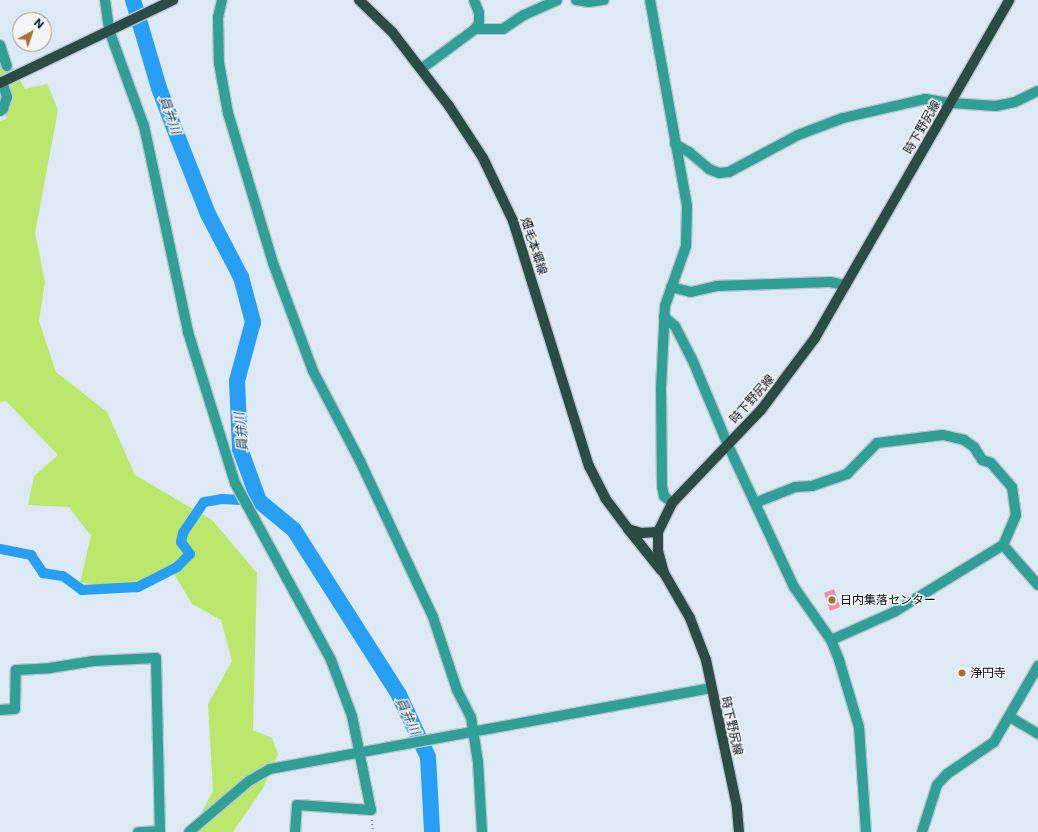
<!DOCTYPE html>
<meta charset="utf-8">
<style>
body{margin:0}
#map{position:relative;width:1038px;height:832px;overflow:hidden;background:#dde9f4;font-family:Inter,"Noto Sans JP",sans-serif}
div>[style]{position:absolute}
.green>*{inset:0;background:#bbe76d}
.canal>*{height:10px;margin:-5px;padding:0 5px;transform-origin:5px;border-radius:5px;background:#279ff4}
.river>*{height:16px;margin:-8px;padding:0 8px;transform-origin:8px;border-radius:8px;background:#279ff4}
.building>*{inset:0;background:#f68da5}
.path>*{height:1.5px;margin-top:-0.75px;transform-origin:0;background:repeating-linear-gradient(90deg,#808d9b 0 1px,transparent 0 4px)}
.roads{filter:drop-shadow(1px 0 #bac6d2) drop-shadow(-1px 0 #bac6d2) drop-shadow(0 1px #bac6d2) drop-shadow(0 -1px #bac6d2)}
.minor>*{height:10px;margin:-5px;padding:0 5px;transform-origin:5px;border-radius:5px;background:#30a096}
.major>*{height:10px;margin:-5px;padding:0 5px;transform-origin:5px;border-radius:5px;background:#2c4b47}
.dots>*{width:11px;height:11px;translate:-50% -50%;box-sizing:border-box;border:2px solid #f5f5f5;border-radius:50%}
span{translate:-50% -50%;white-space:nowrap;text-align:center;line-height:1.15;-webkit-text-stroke:3px #f5f5f5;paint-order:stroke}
.street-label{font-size:12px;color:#000e21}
.poi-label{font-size:12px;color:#000e21}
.left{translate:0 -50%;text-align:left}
.water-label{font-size:13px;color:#1c486a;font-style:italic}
.north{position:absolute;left:12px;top:12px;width:40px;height:40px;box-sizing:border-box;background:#f5f5f5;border:1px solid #9399a0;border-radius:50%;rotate:40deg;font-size:11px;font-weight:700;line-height:16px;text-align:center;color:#000e21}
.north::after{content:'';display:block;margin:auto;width:14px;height:18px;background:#a96f2e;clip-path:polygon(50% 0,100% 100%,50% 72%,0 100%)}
</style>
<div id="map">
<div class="green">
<i style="clip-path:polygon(0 47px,25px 89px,47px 84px,58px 110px,35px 233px,45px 282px,39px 321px,56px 372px,107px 412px,135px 475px,212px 520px,257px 573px,253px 730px,272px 738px,278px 754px,263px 788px,233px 832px,191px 832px,213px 791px,208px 704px,232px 661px,221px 620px,192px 604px,173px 572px,137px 593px,80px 582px,91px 536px,69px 507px,28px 505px,34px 476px,58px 455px,6px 401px,0 402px,0 121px,6px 119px,8px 89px,0 84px)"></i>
</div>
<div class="canal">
<i style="left:0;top:549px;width:32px;rotate:11deg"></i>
<i style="left:31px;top:555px;width:22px;rotate:56deg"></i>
<i style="left:43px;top:573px;width:20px;rotate:9deg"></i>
<i style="left:63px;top:576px;width:24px;rotate:36deg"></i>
<i style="left:82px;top:590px;width:56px;rotate:-3.1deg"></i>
<i style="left:138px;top:587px;width:44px;rotate:-27.1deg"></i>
<i style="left:177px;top:567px;width:18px;rotate:-45deg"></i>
<i style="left:190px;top:554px;width:15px;rotate:-127deg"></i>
<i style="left:181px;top:542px;width:9px;rotate:-77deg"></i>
<i style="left:183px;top:533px;width:37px;rotate:-56deg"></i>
<i style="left:204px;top:502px;width:18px;rotate:-9deg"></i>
<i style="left:222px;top:499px;width:37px;rotate:3deg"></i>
</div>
<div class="river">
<i style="left:133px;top:0;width:92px;rotate:73.5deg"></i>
<i style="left:159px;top:88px;width:53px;rotate:69.2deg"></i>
<i style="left:178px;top:138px;width:82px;rotate:68.5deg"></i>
<i style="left:208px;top:214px;width:71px;rotate:62.4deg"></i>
<i style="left:241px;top:277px;width:47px;rotate:75.1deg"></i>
<i style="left:253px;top:322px;width:61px;rotate:105.2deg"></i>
<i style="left:237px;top:381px;width:68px;rotate:87.5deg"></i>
<i style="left:240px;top:449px;width:55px;rotate:69.9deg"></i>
<i style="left:259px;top:501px;width:45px;rotate:39.6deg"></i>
<i style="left:294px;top:530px;width:196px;rotate:57.5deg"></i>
<i style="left:399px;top:695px;width:68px;rotate:64.9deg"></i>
<i style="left:428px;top:757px;width:75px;rotate:86.9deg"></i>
</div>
<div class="building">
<i style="clip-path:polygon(834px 589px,840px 607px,830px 611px,824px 593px)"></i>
</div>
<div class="path">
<i style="left:372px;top:820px;width:12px;rotate:85deg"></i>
</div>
<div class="roads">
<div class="minor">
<i style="left:105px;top:0;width:30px;rotate:82deg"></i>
<i style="left:109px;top:30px;width:102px;rotate:70deg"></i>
<i style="left:144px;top:126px;width:211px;rotate:77.9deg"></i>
<i style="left:188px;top:332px;width:158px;rotate:72.7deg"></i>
<i style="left:235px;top:483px;width:201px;rotate:61.5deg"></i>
<i style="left:331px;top:660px;width:60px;rotate:69.4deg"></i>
<i style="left:352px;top:716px;width:96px;rotate:78.6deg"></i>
<i style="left:371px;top:810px;width:74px;rotate:-176.1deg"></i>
<i style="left:297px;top:805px;width:27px;rotate:94deg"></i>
<i style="left:222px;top:0;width:17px;rotate:103deg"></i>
<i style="left:218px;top:17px;width:46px;rotate:88.8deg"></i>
<i style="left:219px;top:63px;width:51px;rotate:79.8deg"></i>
<i style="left:228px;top:113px;width:157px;rotate:73.3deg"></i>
<i style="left:273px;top:263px;width:115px;rotate:69.7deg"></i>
<i style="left:313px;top:371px;width:102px;rotate:62.4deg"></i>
<i style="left:360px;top:461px;width:172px;rotate:64.9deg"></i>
<i style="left:433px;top:617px;width:77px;rotate:71.8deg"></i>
<i style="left:457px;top:690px;width:30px;rotate:63deg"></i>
<i style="left:471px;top:717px;width:46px;rotate:81.2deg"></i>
<i style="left:478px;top:762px;width:70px;rotate:86.7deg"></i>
<i style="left:576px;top:0;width:13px;rotate:9deg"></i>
<i style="left:589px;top:2px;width:15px;rotate:-8deg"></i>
<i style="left:650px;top:0;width:209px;rotate:79.8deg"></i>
<i style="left:687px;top:206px;width:40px;rotate:91.4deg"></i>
<i style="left:686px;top:246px;width:64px;rotate:109.3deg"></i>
<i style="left:665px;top:306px;width:83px;rotate:92.8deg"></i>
<i style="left:661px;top:389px;width:97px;rotate:89.4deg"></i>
<i style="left:662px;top:486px;width:10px;rotate:79deg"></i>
<i style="left:664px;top:496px;width:11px;rotate:41deg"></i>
<i style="left:475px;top:29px;width:28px"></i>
<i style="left:503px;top:29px;width:25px;rotate:-34deg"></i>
<i style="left:524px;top:15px;width:36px;rotate:-24deg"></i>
<i style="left:0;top:45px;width:22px;rotate:72deg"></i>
<i style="left:421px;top:69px;width:67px;rotate:-36.5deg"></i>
<i style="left:475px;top:29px;width:7px;rotate:-56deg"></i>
<i style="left:479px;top:23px;width:10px;rotate:-90deg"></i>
<i style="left:479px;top:13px;width:14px;rotate:-111deg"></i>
<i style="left:0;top:111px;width:4px;rotate:-34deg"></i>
<i style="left:3px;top:109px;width:13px;rotate:-72deg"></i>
<i style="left:7px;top:97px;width:16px;rotate:-108deg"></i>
<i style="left:675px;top:144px;width:16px;rotate:30deg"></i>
<i style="left:689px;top:152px;width:26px;rotate:40deg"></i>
<i style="left:709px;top:169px;width:11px;rotate:22deg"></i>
<i style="left:719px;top:173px;width:10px;rotate:-6deg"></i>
<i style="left:729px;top:172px;width:78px;rotate:-28.2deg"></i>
<i style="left:798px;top:135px;width:48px;rotate:-20.7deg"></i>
<i style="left:843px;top:118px;width:84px;rotate:-13deg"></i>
<i style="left:925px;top:99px;width:26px;rotate:9deg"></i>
<i style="left:951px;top:103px;width:45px;rotate:3.8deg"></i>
<i style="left:996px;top:106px;width:19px;rotate:-12deg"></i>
<i style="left:1015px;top:102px;width:25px;rotate:-26deg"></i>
<i style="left:671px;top:287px;width:21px;rotate:14deg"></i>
<i style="left:691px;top:292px;width:26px;rotate:-13deg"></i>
<i style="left:716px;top:286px;width:114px;rotate:-2deg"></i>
<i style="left:830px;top:282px;width:16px;rotate:11deg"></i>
<i style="left:664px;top:317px;width:14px;rotate:39deg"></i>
<i style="left:675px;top:326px;width:37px;rotate:63deg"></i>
<i style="left:692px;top:359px;width:93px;rotate:67.3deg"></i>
<i style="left:728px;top:445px;width:157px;rotate:65.1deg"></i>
<i style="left:794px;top:587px;width:65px;rotate:55.1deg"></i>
<i style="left:831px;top:640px;width:22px;rotate:68deg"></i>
<i style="left:839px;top:660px;width:70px;rotate:73.4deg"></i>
<i style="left:859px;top:727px;width:105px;rotate:86.2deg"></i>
<i style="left:755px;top:503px;width:43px;rotate:-21.8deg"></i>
<i style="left:795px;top:487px;width:17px;rotate:-3deg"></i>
<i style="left:812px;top:486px;width:37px;rotate:-19deg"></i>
<i style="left:847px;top:474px;width:43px;rotate:-45.9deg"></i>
<i style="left:877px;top:443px;width:66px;rotate:-6.9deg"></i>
<i style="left:943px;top:435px;width:22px;rotate:13deg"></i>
<i style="left:964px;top:440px;width:12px;rotate:35deg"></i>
<i style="left:974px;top:447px;width:15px;rotate:58deg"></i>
<i style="left:982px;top:460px;width:9px;rotate:18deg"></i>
<i style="left:991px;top:463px;width:32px;rotate:49deg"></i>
<i style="left:1012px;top:487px;width:28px;rotate:82deg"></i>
<i style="left:1016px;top:515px;width:33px;rotate:113deg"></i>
<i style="left:1003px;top:545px;width:128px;rotate:148.4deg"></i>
<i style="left:894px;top:612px;width:69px;rotate:156deg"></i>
<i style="left:1003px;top:545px;width:53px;rotate:48.8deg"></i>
<i style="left:0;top:710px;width:15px;rotate:-4deg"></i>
<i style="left:15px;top:709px;width:39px;rotate:-89deg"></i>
<i style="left:16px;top:670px;width:34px;rotate:-3deg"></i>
<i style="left:50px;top:668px;width:44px;rotate:-9.2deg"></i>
<i style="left:93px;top:661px;width:63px;rotate:-2.7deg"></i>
<i style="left:156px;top:658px;width:173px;rotate:88.7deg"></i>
<i style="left:160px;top:831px;width:22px;rotate:177deg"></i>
<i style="left:1010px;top:717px;width:33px;rotate:31deg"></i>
<i style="left:189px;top:832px;width:79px;rotate:-40.4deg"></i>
<i style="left:249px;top:781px;width:24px;rotate:-30deg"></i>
<i style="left:270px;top:769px;width:448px;rotate:-10.4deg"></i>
<i style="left:922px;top:832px;width:49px;rotate:-72.3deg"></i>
<i style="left:937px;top:785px;width:15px;rotate:-48deg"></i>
<i style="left:947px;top:774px;width:57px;rotate:-34.2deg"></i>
<i style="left:994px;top:742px;width:88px;rotate:-59.9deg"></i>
</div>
<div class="major">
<i style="left:359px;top:0;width:47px;rotate:44.1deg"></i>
<i style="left:393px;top:33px;width:92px;rotate:52.5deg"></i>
<i style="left:449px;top:106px;width:62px;rotate:56.8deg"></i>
<i style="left:483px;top:158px;width:70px;rotate:64.5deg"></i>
<i style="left:513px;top:221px;width:257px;rotate:72.8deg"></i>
<i style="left:589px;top:466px;width:36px;rotate:63deg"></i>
<i style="left:605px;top:498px;width:39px;rotate:53deg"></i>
<i style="left:628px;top:529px;width:14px;rotate:17deg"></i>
<i style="left:641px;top:533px;width:17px;rotate:-3deg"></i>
<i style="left:0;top:83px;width:192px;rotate:-25.6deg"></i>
<i style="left:628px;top:529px;width:53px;rotate:51.2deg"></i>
<i style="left:739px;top:832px;width:25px;rotate:-95deg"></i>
<i style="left:737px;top:807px;width:150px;rotate:-101.9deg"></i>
<i style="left:706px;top:660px;width:45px;rotate:-110.9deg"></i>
<i style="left:690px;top:618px;width:52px;rotate:-120deg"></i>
<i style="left:664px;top:573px;width:24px;rotate:-105deg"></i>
<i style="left:658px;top:550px;width:18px;rotate:-90deg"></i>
<i style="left:658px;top:532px;width:32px;rotate:-64deg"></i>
<i style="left:672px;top:503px;width:129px;rotate:-46.3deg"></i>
<i style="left:761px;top:410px;width:90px;rotate:-53.1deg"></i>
<i style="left:815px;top:338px;width:390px;rotate:-60.1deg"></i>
</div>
</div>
<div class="dots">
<i style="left:832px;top:600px;background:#a96f2e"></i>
<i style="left:962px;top:673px;background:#a96f2e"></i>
</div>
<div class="street-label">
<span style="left:922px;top:127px;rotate:-60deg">時下野尻線</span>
<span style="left:534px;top:246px;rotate:72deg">畑毛本郷線</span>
<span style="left:752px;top:399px;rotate:-49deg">時下野尻線</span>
<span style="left:732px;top:726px;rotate:77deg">時下野尻線</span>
</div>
<div class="poi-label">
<span class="left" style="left:840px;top:600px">日内集落センター</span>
<span class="left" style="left:970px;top:673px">浄円寺</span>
</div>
<div class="water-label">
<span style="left:170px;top:115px;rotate:70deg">員弁川</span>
<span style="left:241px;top:432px;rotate:-96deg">員弁川</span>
<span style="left:408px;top:716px;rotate:65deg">員弁川</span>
</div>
<div class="north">N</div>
</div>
